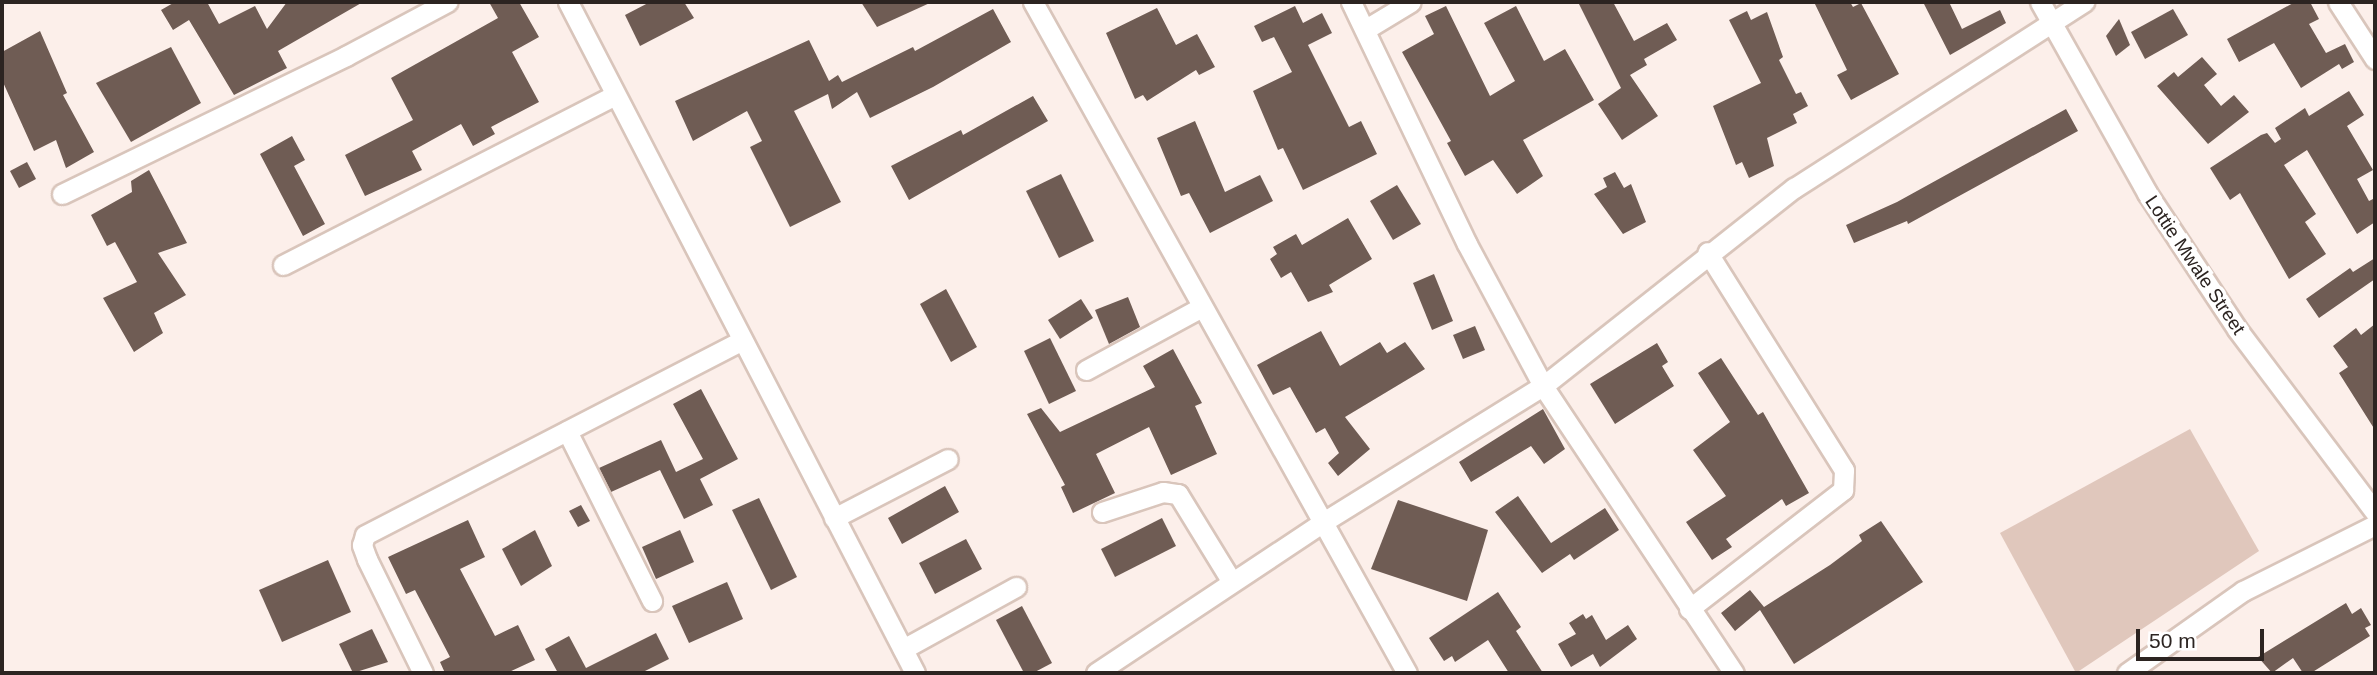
<!DOCTYPE html>
<style>
body{margin:0}
#map{position:relative;width:2377px;height:675px;overflow:hidden;background:#fcefea;font-family:Helvetica,sans-serif}
div>[style]{position:absolute}
.green>*{inset:0;background:#e0c7bc}
.building>*{inset:0;background:#6f5c54}
.roads{filter:drop-shadow(2px 0 #d9c5bb) drop-shadow(-2px 0 #d9c5bb) drop-shadow(0 2px #d9c5bb) drop-shadow(0 -2px #d9c5bb)}
.minor>*{height:19px;margin:-9.5px;padding:0 9.5px;transform-origin:9.5px;border-radius:9.5px;background:#fff}
span{translate:-50% -50%;white-space:nowrap;text-align:center;line-height:1.15;-webkit-text-stroke:7px #fff;paint-order:stroke}
.street-label{font-size:19px;color:#2c2421}
.frame{position:absolute;inset:0;border:4px solid #2c2421;pointer-events:none}
.scale{position:absolute;left:2136px;top:629px;width:128px;height:32px;box-sizing:border-box;border:4px solid #2c2421;border-top:0;padding-left:9px;font-size:21px;line-height:24px;white-space:nowrap;color:#2c2421;-webkit-text-stroke:5px #fff;paint-order:stroke}
</style>
<div id="map">
<div class="green">
<i style="clip-path:polygon(2190px 429px,2259px 551px,2076px 673px,2000px 533px)"></i>
</div>
<div class="building">
<i style="clip-path:polygon(175px 2px,207px 2px,219px 24px,255px 6px,267px 29px,287px 2px,363px 2px,278px 51px,287px 68px,234px 95px,189px 20px,173px 30px,161px 10px)"></i>
<i style="clip-path:polygon(489px 2px,519px 2px,539px 37px,512px 52px,539px 102px,491px 127px,495px 134px,473px 146px,461px 124px,412px 151px,422px 170px,365px 196px,345px 155px,413px 120px,391px 78px,498px 18px)"></i>
<i style="clip-path:polygon(650px 2px,684px 2px,694px 18px,640px 46px,625px 15px)"></i>
<i style="clip-path:polygon(861px 2px,932px 2px,877px 27px)"></i>
<i style="clip-path:polygon(1578px 2px,1613px 2px,1634px 41px,1667px 23px,1677px 40px,1644px 59px,1647px 65px,1630px 75px,1658px 116px,1622px 140px,1598px 104px,1621px 88px)"></i>
<i style="clip-path:polygon(1814px 2px,1850px 2px,1853px 7px,1861px 3px,1899px 74px,1851px 100px,1837px 75px,1847px 70px)"></i>
<i style="clip-path:polygon(1923px 2px,1949px 2px,1962px 29px,2000px 10px,2006px 23px,1950px 55px)"></i>
<i style="clip-path:polygon(2295px 2px,2310px 2px,2319px 19px,2309px 24px,2326px 53px,2345px 44px,2354px 62px,2342px 69px,2339px 64px,2301px 88px,2274px 43px,2239px 62px,2227px 39px)"></i>
<i style="clip-path:polygon(1295px 6px,1303px 23px,1322px 13px,1332px 33px,1308px 45px,1349px 127px,1361px 121px,1377px 154px,1303px 190px,1283px 148px,1278px 150px,1253px 91px,1292px 72px,1274px 37px,1262px 42px,1254px 26px)"></i>
<i style="clip-path:polygon(1446px 6px,1490px 96px,1515px 81px,1484px 23px,1516px 6px,1544px 61px,1565px 49px,1594px 100px,1523px 140px,1543px 176px,1517px 194px,1493px 160px,1465px 176px,1447px 143px,1451px 141px,1402px 52px,1434px 34px,1425px 16px)"></i>
<i style="clip-path:polygon(1157px 8px,1176px 45px,1197px 34px,1215px 67px,1199px 75px,1196px 70px,1147px 101px,1143px 95px,1135px 99px,1106px 33px)"></i>
<i style="clip-path:polygon(993px 9px,1011px 42px,933px 87px,870px 118px,857px 92px,832px 109px,828px 94px,794px 111px,841px 202px,790px 227px,750px 147px,762px 141px,747px 111px,693px 141px,675px 101px,809px 40px,829px 81px,838px 75px,842px 82px,913px 47px,915px 51px)"></i>
<i style="clip-path:polygon(2173px 9px,2188px 35px,2145px 59px,2131px 32px)"></i>
<i style="clip-path:polygon(1747px 11px,1751px 20px,1767px 12px,1783px 57px,1779px 60px,1796px 94px,1801px 92px,1808px 106px,1793px 114px,1797px 123px,1767px 138px,1774px 166px,1749px 178px,1742px 162px,1736px 165px,1713px 106px,1761px 83px,1729px 20px)"></i>
<i style="clip-path:polygon(2119px 19px,2130px 45px,2116px 56px,2106px 36px)"></i>
<i style="clip-path:polygon(40px 31px,67px 93px,63px 95px,94px 152px,66px 168px,56px 140px,34px 151px,2px 80px,2px 52px)"></i>
<i style="clip-path:polygon(171px 47px,201px 103px,131px 142px,96px 83px)"></i>
<i style="clip-path:polygon(2202px 57px,2217px 74px,2204px 85px,2221px 106px,2234px 95px,2249px 112px,2208px 144px,2157px 86px,2174px 72px,2178px 77px)"></i>
<i style="clip-path:polygon(2349px 91px,2364px 115px,2347px 126px,2373px 170px,2357px 179px,2369px 201px,2375px 198px,2375px 222px,2357px 234px,2307px 150px,2284px 165px,2316px 214px,2305px 222px,2326px 254px,2289px 279px,2240px 193px,2230px 200px,2210px 168px,2261px 135px,2267px 133px,2275px 143px,2281px 139px,2275px 128px,2305px 108px,2309px 116px)"></i>
<i style="clip-path:polygon(1033px 96px,1048px 121px,909px 200px,891px 166px,961px 130px,963px 135px)"></i>
<i style="clip-path:polygon(2066px 109px,2078px 131px,1908px 224px,1907px 221px,1854px 243px,1846px 225px,1897px 202px)"></i>
<i style="clip-path:polygon(1195px 121px,1225px 192px,1260px 175px,1273px 201px,1210px 233px,1189px 193px,1181px 196px,1157px 138px)"></i>
<i style="clip-path:polygon(292px 136px,305px 160px,294px 166px,325px 224px,303px 236px,260px 154px)"></i>
<i style="clip-path:polygon(27px 162px,36px 179px,19px 188px,10px 171px)"></i>
<i style="clip-path:polygon(149px 170px,187px 243px,158px 253px,186px 295px,154px 313px,163px 333px,134px 352px,103px 298px,137px 282px,115px 242px,107px 246px,91px 215px,132px 192px,131px 181px)"></i>
<i style="clip-path:polygon(1615px 172px,1624px 188px,1631px 184px,1646px 222px,1623px 234px,1594px 194px,1607px 187px,1603px 178px)"></i>
<i style="clip-path:polygon(1061px 174px,1094px 241px,1059px 258px,1026px 191px)"></i>
<i style="clip-path:polygon(1397px 185px,1421px 224px,1393px 240px,1370px 201px)"></i>
<i style="clip-path:polygon(1348px 218px,1372px 259px,1329px 285px,1333px 292px,1308px 302px,1291px 272px,1281px 278px,1270px 259px,1277px 254px,1273px 247px,1296px 234px,1302px 245px)"></i>
<i style="clip-path:polygon(2375px 258px,2375px 279px,2319px 318px,2306px 299px,2350px 268px,2353px 272px)"></i>
<i style="clip-path:polygon(1434px 274px,1453px 321px,1432px 330px,1413px 283px)"></i>
<i style="clip-path:polygon(946px 289px,977px 347px,951px 362px,920px 304px)"></i>
<i style="clip-path:polygon(1128px 297px,1140px 327px,1109px 344px,1095px 310px)"></i>
<i style="clip-path:polygon(1081px 299px,1093px 318px,1060px 339px,1048px 320px)"></i>
<i style="clip-path:polygon(2375px 324px,2375px 430px,2339px 373px,2348px 367px,2333px 346px,2356px 328px,2361px 335px)"></i>
<i style="clip-path:polygon(1475px 326px,1485px 350px,1463px 359px,1453px 335px)"></i>
<i style="clip-path:polygon(1321px 331px,1340px 366px,1380px 342px,1387px 353px,1405px 342px,1425px 369px,1345px 417px,1370px 449px,1338px 476px,1328px 463px,1339px 453px,1325px 428px,1316px 433px,1290px 387px,1273px 395px,1257px 365px)"></i>
<i style="clip-path:polygon(1050px 338px,1076px 391px,1049px 404px,1024px 351px)"></i>
<i style="clip-path:polygon(1657px 343px,1668px 362px,1662px 366px,1674px 386px,1615px 424px,1590px 384px)"></i>
<i style="clip-path:polygon(1173px 349px,1202px 403px,1195px 406px,1217px 454px,1171px 475px,1149px 427px,1096px 454px,1115px 493px,1073px 513px,1061px 487px,1065px 485px,1027px 414px,1041px 408px,1060px 432px,1155px 387px,1143px 366px)"></i>
<i style="clip-path:polygon(1721px 358px,1758px 415px,1763px 412px,1809px 493px,1786px 506px,1782px 499px,1726px 539px,1732px 547px,1712px 560px,1686px 522px,1726px 496px,1693px 450px,1730px 422px,1698px 373px)"></i>
<i style="clip-path:polygon(701px 389px,738px 459px,700px 479px,713px 505px,684px 519px,660px 470px,611px 492px,599px 468px,661px 440px,676px 472px,703px 459px,673px 404px)"></i>
<i style="clip-path:polygon(1543px 409px,1565px 449px,1544px 464px,1531px 446px,1471px 482px,1459px 462px)"></i>
<i style="clip-path:polygon(945px 486px,959px 512px,902px 544px,888px 518px)"></i>
<i style="clip-path:polygon(1518px 496px,1551px 543px,1605px 508px,1619px 530px,1574px 560px,1570px 554px,1542px 573px,1495px 512px)"></i>
<i style="clip-path:polygon(759px 498px,797px 577px,771px 590px,732px 510px)"></i>
<i style="clip-path:polygon(1398px 500px,1488px 530px,1467px 601px,1371px 569px)"></i>
<i style="clip-path:polygon(581px 505px,590px 521px,578px 527px,569px 511px)"></i>
<i style="clip-path:polygon(1162px 518px,1176px 546px,1115px 577px,1101px 549px)"></i>
<i style="clip-path:polygon(468px 520px,485px 557px,460px 569px,495px 636px,518px 625px,535px 660px,507px 673px,445px 673px,440px 662px,450px 657px,415px 590px,406px 594px,388px 557px)"></i>
<i style="clip-path:polygon(1881px 521px,1923px 582px,1794px 664px,1760px 610px,1735px 631px,1721px 613px,1750px 590px,1764px 607px,1830px 565px,1862px 541px,1859px 535px)"></i>
<i style="clip-path:polygon(535px 530px,552px 566px,521px 586px,502px 549px)"></i>
<i style="clip-path:polygon(680px 530px,694px 562px,656px 579px,642px 547px)"></i>
<i style="clip-path:polygon(966px 539px,982px 569px,935px 594px,919px 563px)"></i>
<i style="clip-path:polygon(328px 560px,351px 612px,282px 642px,259px 590px)"></i>
<i style="clip-path:polygon(727px 582px,743px 619px,689px 643px,672px 606px)"></i>
<i style="clip-path:polygon(1498px 592px,1521px 627px,1516px 631px,1543px 673px,1509px 673px,1488px 640px,1455px 662px,1452px 656px,1444px 661px,1429px 638px)"></i>
<i style="clip-path:polygon(2346px 603px,2352px 614px,2361px 608px,2371px 625px,2365px 628px,2370px 636px,2311px 673px,2303px 673px,2293px 658px,2272px 673px,2258px 657px)"></i>
<i style="clip-path:polygon(1022px 606px,1052px 663px,1033px 673px,1024px 673px,996px 620px)"></i>
<i style="clip-path:polygon(1583px 614px,1586px 619px,1592px 615px,1606px 640px,1628px 625px,1637px 639px,1600px 667px,1593px 654px,1571px 667px,1558px 644px,1576px 634px,1569px 623px)"></i>
<i style="clip-path:polygon(372px 629px,388px 662px,353px 673px,339px 644px)"></i>
<i style="clip-path:polygon(656px 633px,669px 659px,641px 673px,558px 673px,545px 649px,569px 636px,586px 668px)"></i>
</div>
<div class="roads">
<div class="minor">
<i style="left:568px;top:2px;width:755px;rotate:62.65deg"></i>
<i style="left:1033px;top:2px;width:768px;rotate:60.87deg"></i>
<i style="left:1351px;top:2px;width:268px;rotate:64.4deg"></i>
<i style="left:1467px;top:244px;width:161px;rotate:61.8deg"></i>
<i style="left:1543px;top:386px;width:345px;rotate:56.4deg"></i>
<i style="left:2040px;top:2px;width:219px;rotate:60.7deg"></i>
<i style="left:2147px;top:193px;width:163px;rotate:56.5deg"></i>
<i style="left:2237px;top:329px;width:229px;rotate:53deg"></i>
<i style="left:2338px;top:2px;width:68px;rotate:57deg"></i>
<i style="left:1366px;top:29px;width:52px;rotate:-31deg"></i>
<i style="left:62px;top:194px;width:316px;rotate:-25.9deg"></i>
<i style="left:346px;top:56px;width:115px;rotate:-28.1deg"></i>
<i style="left:283px;top:265px;width:373px;rotate:-27.1deg"></i>
<i style="left:1086px;top:370px;width:130px;rotate:-28.5deg"></i>
<i style="left:567px;top:431px;width:190px;rotate:63.4deg"></i>
<i style="left:1102px;top:512px;width:64px;rotate:-18.2deg"></i>
<i style="left:1163px;top:492px;width:15px;rotate:8deg"></i>
<i style="left:1178px;top:494px;width:103px;rotate:58.5deg"></i>
<i style="left:834px;top:518px;width:128px;rotate:-27.4deg"></i>
<i style="left:1689px;top:609px;width:195px;rotate:-37.7deg"></i>
<i style="left:1843px;top:490px;width:20px;rotate:-87deg"></i>
<i style="left:1844px;top:470px;width:257px;rotate:-122.1deg"></i>
<i style="left:903px;top:649px;width:129px;rotate:-28.8deg"></i>
<i style="left:423px;top:673px;width:127px;rotate:-116.2deg"></i>
<i style="left:367px;top:559px;width:15px;rotate:-110deg"></i>
<i style="left:362px;top:545px;width:10px;rotate:-73deg"></i>
<i style="left:365px;top:535px;width:424px;rotate:-27.3deg"></i>
<i style="left:1096px;top:673px;width:269px;rotate:-33.6deg"></i>
<i style="left:1320px;top:524px;width:262px;rotate:-31.8deg"></i>
<i style="left:1543px;top:386px;width:320px;rotate:-38.3deg"></i>
<i style="left:1794px;top:188px;width:345px;rotate:-32.7deg"></i>
<i style="left:2127px;top:673px;width:142px;rotate:-35.3deg"></i>
<i style="left:2243px;top:591px;width:148px;rotate:-26.6deg"></i>
</div>
</div>
<div class="street-label">
<span style="left:2195px;top:265px;rotate:56deg">Lottie Mwale Street</span>
</div>
<div class="frame"></div>
<div class="scale">50 m</div>
</div>
